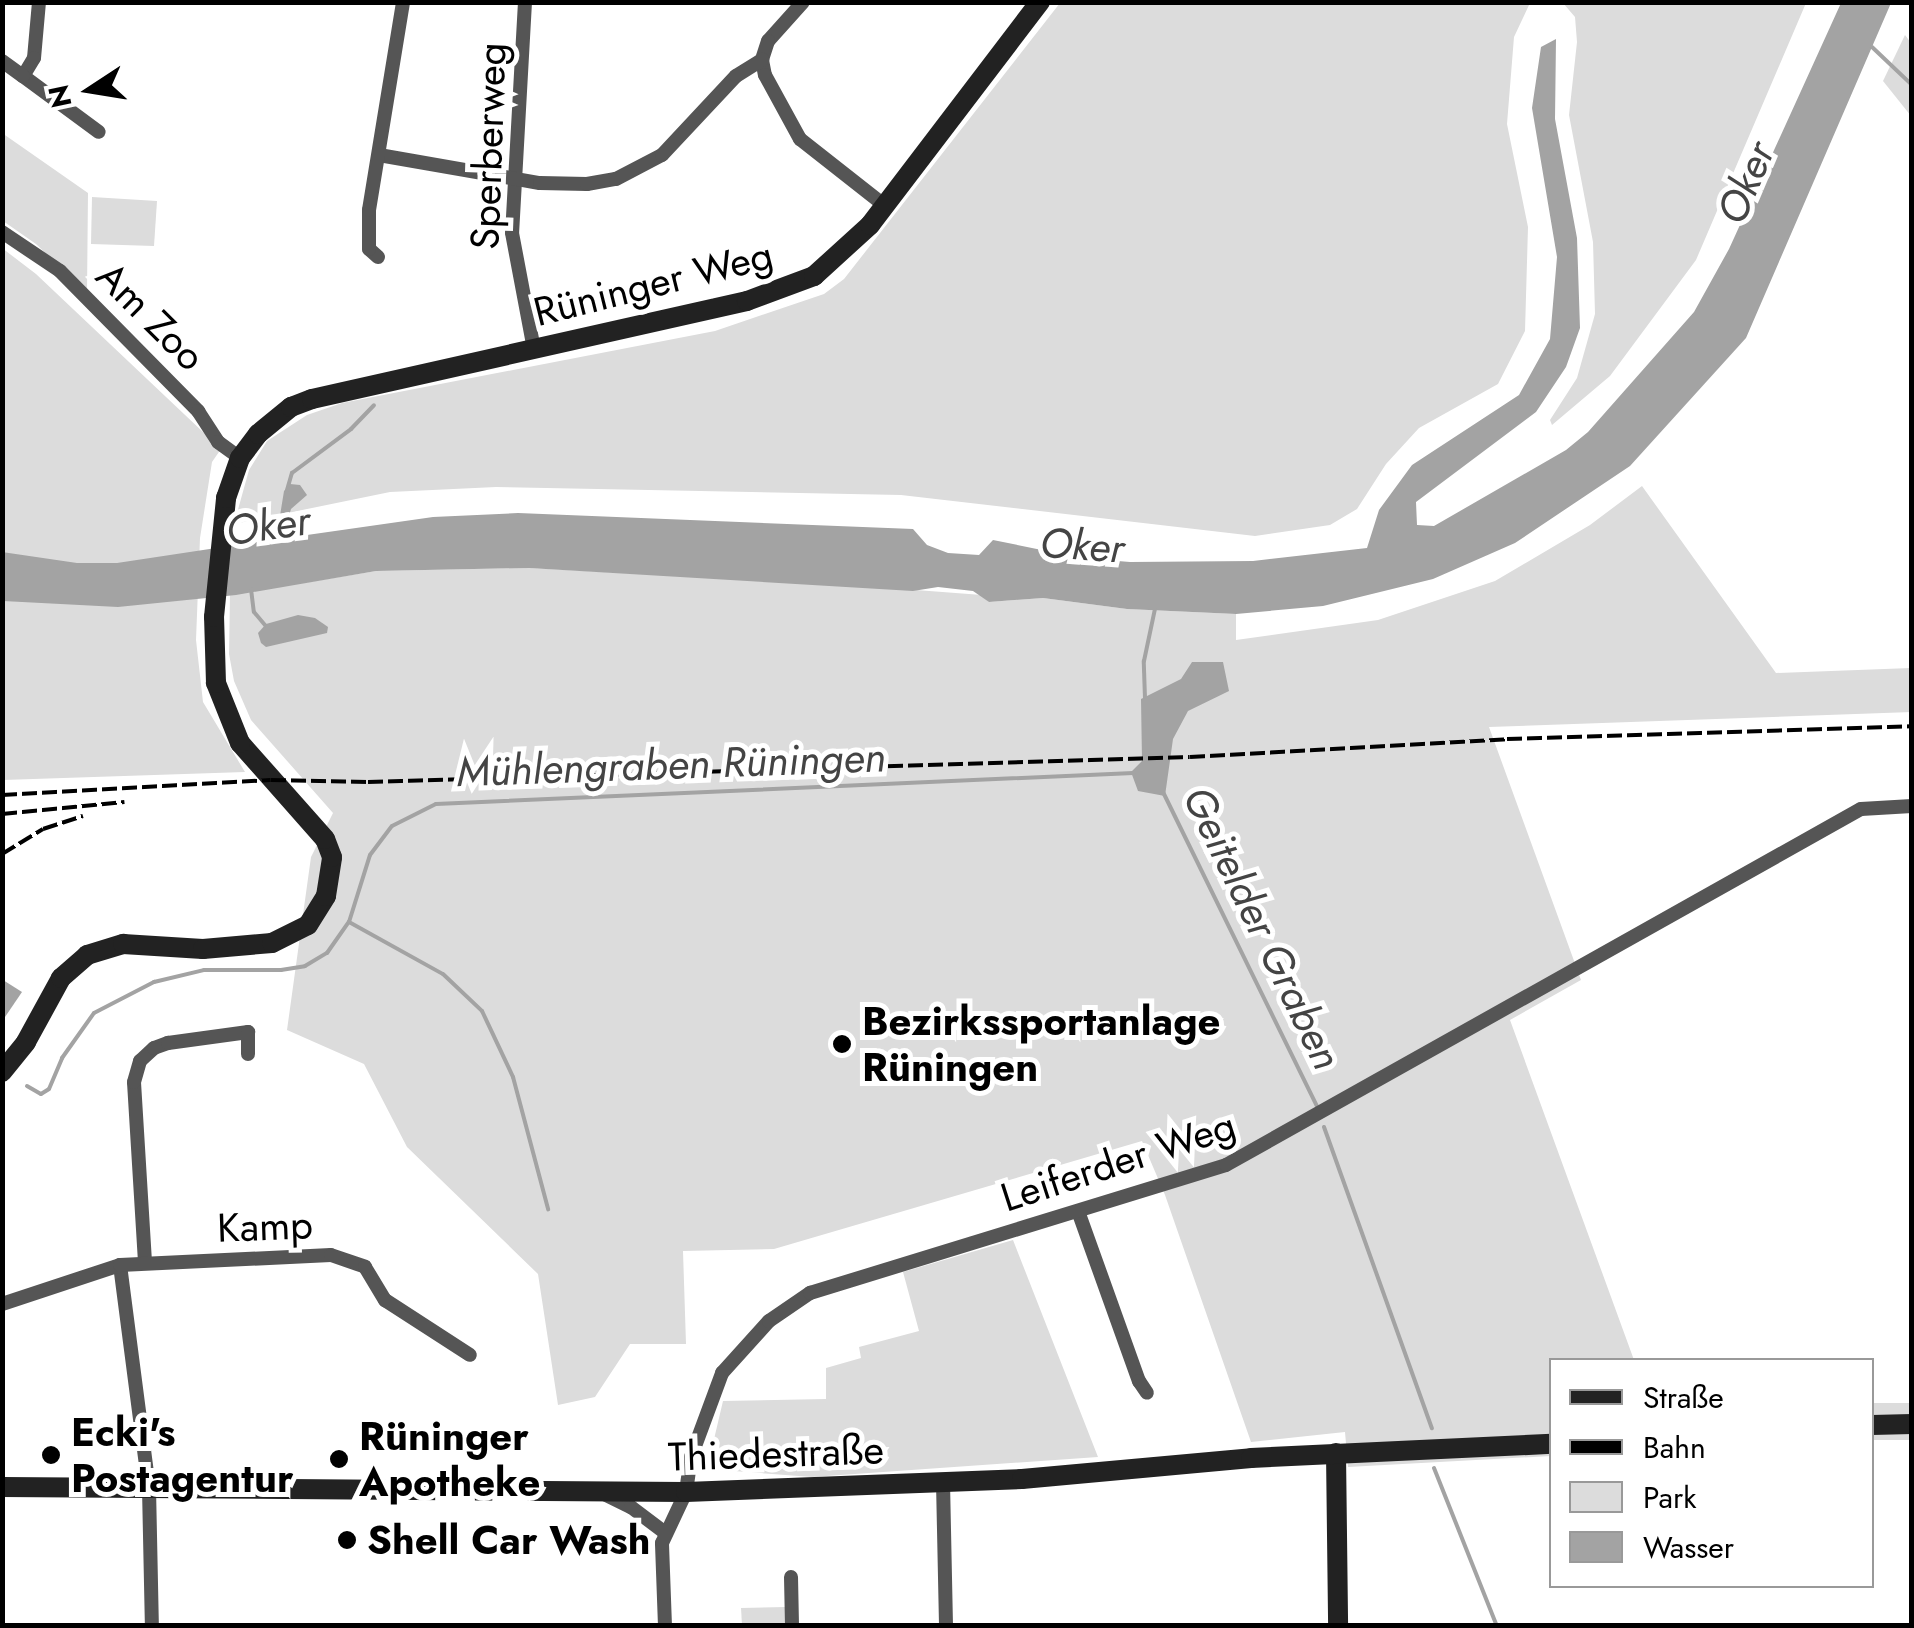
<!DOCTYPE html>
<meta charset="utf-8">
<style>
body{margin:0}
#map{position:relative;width:1914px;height:1628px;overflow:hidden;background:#fff;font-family:Jost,sans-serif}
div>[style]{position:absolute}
.green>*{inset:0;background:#dcdcdc}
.water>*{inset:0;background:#a3a3a3}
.stream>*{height:4px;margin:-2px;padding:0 2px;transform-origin:2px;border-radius:2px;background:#a3a3a3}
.street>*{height:14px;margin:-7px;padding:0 7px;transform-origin:7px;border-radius:7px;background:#555}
.secondary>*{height:20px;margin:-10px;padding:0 10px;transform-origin:10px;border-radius:10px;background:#222}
.rail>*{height:4px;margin-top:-2px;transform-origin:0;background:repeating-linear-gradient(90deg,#000 0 15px,transparent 0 20px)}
.dots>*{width:28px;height:28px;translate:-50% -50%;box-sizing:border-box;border:5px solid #fff;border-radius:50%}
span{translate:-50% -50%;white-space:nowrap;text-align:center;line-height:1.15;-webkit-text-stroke:10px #fff;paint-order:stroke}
.street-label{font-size:40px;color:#000}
.poi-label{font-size:40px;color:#000;font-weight:700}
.left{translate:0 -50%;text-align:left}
.water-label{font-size:42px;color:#444;font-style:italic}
.frame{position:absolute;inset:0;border:5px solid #000;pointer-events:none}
.legend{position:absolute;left:1549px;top:1358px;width:325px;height:230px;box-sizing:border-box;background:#fff;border:2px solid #999;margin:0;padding:12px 18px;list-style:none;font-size:30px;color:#000}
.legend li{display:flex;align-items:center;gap:20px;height:50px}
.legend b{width:50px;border:2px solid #999}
.north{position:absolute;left:40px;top:40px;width:100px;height:100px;-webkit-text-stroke:8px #fff;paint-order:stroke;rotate:258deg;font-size:28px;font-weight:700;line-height:40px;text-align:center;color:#000}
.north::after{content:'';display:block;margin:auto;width:35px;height:45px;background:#000;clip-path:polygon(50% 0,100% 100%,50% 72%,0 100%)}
</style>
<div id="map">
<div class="green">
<i style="clip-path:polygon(1060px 3px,1530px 3px,1514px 37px,1507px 124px,1528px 227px,1525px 331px,1498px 384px,1419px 428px,1386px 464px,1357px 509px,1330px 525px,1255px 536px,901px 495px,496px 487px,390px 492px,234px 524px,249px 470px,267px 441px,307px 415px,342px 403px,715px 331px,824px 294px,844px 279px)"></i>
<i style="clip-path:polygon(1563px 3px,1806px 3px,1696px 260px,1610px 376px,1552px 425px,1550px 420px,1577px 378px,1595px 314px,1593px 242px,1569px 115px,1577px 42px,1575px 17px)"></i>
<i style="clip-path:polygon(1905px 35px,1911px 43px,1911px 116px,1883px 81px)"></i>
<i style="clip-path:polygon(2px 133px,88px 193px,87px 293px,36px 244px,3px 221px)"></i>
<i style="clip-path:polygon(92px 197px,157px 201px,154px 246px,91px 244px)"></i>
<i style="clip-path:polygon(2px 248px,36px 274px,221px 449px,212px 462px,200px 538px,196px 640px,203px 702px,245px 772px,3px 780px)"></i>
<i style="clip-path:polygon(1642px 486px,1776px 673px,1911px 668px,1912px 712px,1489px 727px,1581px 980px,1510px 1020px,1634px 1360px,1552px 1360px,1551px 1456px,1348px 1467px,1345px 1432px,1251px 1442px,1165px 1195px,1142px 1141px,774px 1249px,683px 1251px,686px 1344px,630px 1344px,595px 1397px,558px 1405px,538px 1274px,407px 1147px,364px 1064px,287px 1030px,311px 857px,333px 813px,251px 720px,234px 681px,229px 654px,230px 595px,376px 571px,529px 568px,850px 585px,982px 595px,989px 602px,1043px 598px,1127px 609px,1236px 614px,1236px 640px,1378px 620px,1495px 581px,1590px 525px)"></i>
<i style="clip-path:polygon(1013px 1240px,1098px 1457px,812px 1477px,707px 1469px,723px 1401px,826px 1399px,826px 1368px,861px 1358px,859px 1347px,919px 1331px,903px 1272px)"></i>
<i style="clip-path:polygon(1872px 1403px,1911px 1403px,1911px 1440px,1872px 1440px)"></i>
<i style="clip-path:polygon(786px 1607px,786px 1625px,742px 1625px,741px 1608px)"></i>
</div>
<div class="water">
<i style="clip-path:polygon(1841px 3px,1891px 3px,1746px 338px,1630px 466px,1515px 543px,1433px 579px,1323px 606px,1236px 614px,1127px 609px,1043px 598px,989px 602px,973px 591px,938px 587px,913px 591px,529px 568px,376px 571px,236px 595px,118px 607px,3px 601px,2px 552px,77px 563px,117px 563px,263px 541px,278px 528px,284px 491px,290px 484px,300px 485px,307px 495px,291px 509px,287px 523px,307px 535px,433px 517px,518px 513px,913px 529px,927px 545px,948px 553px,979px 555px,993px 540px,1081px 558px,1130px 562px,1253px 561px,1367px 548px,1379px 510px,1412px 465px,1519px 395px,1550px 339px,1557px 257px,1532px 108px,1541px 47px,1556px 39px,1555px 119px,1577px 238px,1580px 328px,1566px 367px,1536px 412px,1416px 502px,1417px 525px,1434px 526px,1566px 450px,1588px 432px,1694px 312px,1729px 249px)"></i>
<i style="clip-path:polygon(298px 615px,315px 618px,328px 627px,327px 633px,266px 647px,261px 643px,258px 633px,266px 624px)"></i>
<i style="clip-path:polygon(1192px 662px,1223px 662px,1229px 691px,1188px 711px,1173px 739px,1165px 796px,1138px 791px,1131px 772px,1142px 761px,1141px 699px,1181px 679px)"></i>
<i style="clip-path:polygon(3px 980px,22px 992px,3px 1020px)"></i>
</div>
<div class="stream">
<i style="left:1872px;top:47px;width:55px;rotate:43.5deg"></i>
<i style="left:287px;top:490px;width:18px;rotate:-74deg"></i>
<i style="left:292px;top:473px;width:74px;rotate:-36.7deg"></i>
<i style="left:351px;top:429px;width:33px;rotate:-46deg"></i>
<i style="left:251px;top:589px;width:23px;rotate:83deg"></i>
<i style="left:254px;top:612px;width:17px;rotate:50deg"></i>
<i style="left:1145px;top:698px;width:37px;rotate:-92deg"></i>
<i style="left:1144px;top:661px;width:53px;rotate:-78.1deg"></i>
<i style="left:1163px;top:792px;width:351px;rotate:63.9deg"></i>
<i style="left:349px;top:922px;width:107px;rotate:29deg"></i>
<i style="left:443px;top:974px;width:54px;rotate:43.5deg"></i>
<i style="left:482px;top:1011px;width:73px;rotate:64.8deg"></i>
<i style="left:513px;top:1077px;width:137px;rotate:75.1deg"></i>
<i style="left:27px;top:1086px;width:16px;rotate:30deg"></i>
<i style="left:41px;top:1094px;width:9px;rotate:-32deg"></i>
<i style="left:49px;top:1089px;width:34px;rotate:-67deg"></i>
<i style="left:62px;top:1058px;width:55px;rotate:-54.6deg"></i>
<i style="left:94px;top:1013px;width:68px;rotate:-27.3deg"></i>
<i style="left:154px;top:982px;width:51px;rotate:-13.5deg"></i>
<i style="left:204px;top:970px;width:77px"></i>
<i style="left:281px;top:970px;width:24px;rotate:-9deg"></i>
<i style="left:305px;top:966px;width:26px;rotate:-31deg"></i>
<i style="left:327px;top:953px;width:38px;rotate:-55deg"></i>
<i style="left:349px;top:922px;width:70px;rotate:-72.6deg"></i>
<i style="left:370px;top:855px;width:36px;rotate:-53deg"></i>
<i style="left:392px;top:826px;width:49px;rotate:-26.6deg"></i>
<i style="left:436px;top:804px;width:698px;rotate:-2.55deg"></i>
<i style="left:1324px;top:1127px;width:320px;rotate:70.3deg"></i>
<i style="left:1434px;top:1468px;width:170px;rotate:68.3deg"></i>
</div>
<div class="street">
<i style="left:39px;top:2px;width:56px;rotate:95.1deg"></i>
<i style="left:34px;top:58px;width:21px;rotate:121deg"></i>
<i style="left:23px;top:76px;width:94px;rotate:36.4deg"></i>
<i style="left:525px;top:2px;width:231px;rotate:93.2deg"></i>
<i style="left:512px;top:233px;width:118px;rotate:79.3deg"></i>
<i style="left:803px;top:2px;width:52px;rotate:131.9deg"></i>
<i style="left:768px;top:41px;width:20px;rotate:108deg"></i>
<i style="left:762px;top:60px;width:15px;rotate:79deg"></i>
<i style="left:765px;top:75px;width:73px;rotate:61.3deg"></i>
<i style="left:800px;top:139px;width:108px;rotate:38.2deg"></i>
<i style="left:2px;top:61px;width:26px;rotate:36deg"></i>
<i style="left:379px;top:155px;width:163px;rotate:9.9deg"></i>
<i style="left:540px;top:183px;width:47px;rotate:1.2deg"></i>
<i style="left:587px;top:184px;width:29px;rotate:-10deg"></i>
<i style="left:616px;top:179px;width:52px;rotate:-27.6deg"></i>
<i style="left:662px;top:155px;width:108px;rotate:-46.9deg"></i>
<i style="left:736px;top:76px;width:31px;rotate:-32deg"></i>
<i style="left:2px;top:232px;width:70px;rotate:33.9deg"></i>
<i style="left:60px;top:271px;width:197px;rotate:45.4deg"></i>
<i style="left:198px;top:411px;width:37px;rotate:57deg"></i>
<i style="left:218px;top:442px;width:27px;rotate:36deg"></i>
<i style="left:378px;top:257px;width:12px;rotate:-138deg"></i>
<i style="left:369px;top:249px;width:39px;rotate:-90deg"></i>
<i style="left:369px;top:210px;width:211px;rotate:-80.7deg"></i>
<i style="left:1078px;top:1211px;width:181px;rotate:70.3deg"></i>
<i style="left:1139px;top:1381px;width:14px;rotate:56deg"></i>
<i style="left:145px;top:1262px;width:180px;rotate:-93.5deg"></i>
<i style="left:134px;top:1082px;width:22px;rotate:-74deg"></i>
<i style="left:140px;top:1061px;width:19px;rotate:-43deg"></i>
<i style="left:154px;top:1048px;width:15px;rotate:-20deg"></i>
<i style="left:168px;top:1043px;width:81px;rotate:-7.8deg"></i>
<i style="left:248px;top:1032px;width:22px;rotate:90deg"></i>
<i style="left:120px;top:1265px;width:225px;rotate:82.6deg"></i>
<i style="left:149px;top:1488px;width:138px;rotate:88.8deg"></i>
<i style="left:2px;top:1304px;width:124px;rotate:-18.3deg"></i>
<i style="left:120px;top:1265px;width:211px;rotate:-2.7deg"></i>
<i style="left:331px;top:1255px;width:36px;rotate:19deg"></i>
<i style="left:365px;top:1267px;width:39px;rotate:59deg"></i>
<i style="left:385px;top:1300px;width:101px;rotate:32.9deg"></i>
<i style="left:943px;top:1482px;width:144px;rotate:88.8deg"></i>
<i style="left:604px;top:1494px;width:30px;rotate:26deg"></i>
<i style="left:631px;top:1507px;width:41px;rotate:37.1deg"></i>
<i style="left:791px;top:1577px;width:49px;rotate:88.8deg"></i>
<i style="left:665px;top:1626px;width:83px;rotate:-92.1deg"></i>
<i style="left:662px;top:1543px;width:56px;rotate:-64.8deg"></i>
<i style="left:686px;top:1492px;width:35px;rotate:-82deg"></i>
<i style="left:691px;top:1457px;width:90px;rotate:-69.7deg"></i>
<i style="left:722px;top:1373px;width:70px;rotate:-47.9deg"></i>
<i style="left:769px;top:1321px;width:50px;rotate:-34.3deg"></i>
<i style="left:810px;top:1293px;width:435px;rotate:-17.1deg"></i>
<i style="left:1226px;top:1165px;width:728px;rotate:-29.28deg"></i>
<i style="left:1861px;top:809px;width:51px;rotate:-3.4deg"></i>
</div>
<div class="secondary">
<i style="left:2px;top:1072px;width:38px;rotate:-51deg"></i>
<i style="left:26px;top:1042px;width:73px;rotate:-61.3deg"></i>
<i style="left:61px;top:978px;width:35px;rotate:-41deg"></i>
<i style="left:87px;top:955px;width:38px;rotate:-17deg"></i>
<i style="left:123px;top:944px;width:80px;rotate:3.6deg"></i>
<i style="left:203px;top:949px;width:69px;rotate:-5deg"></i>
<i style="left:272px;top:943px;width:40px;rotate:-26.6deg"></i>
<i style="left:308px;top:925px;width:34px;rotate:-58deg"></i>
<i style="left:326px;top:896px;width:39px;rotate:-81deg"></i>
<i style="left:332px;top:857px;width:19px;rotate:-111deg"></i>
<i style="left:325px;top:839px;width:128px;rotate:-131.5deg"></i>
<i style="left:240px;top:743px;width:65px;rotate:-111.8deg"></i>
<i style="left:216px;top:683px;width:66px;rotate:-91.7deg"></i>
<i style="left:214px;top:617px;width:120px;rotate:-84.2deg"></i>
<i style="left:226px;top:498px;width:42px;rotate:-70.7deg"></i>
<i style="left:240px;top:458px;width:30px;rotate:-53deg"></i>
<i style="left:258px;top:434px;width:43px;rotate:-39.3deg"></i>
<i style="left:291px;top:407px;width:22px;rotate:-21deg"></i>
<i style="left:312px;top:399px;width:446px;rotate:-12.7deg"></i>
<i style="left:747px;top:301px;width:72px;rotate:-20.5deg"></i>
<i style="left:814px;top:276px;width:76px;rotate:-42.3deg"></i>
<i style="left:870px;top:225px;width:280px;rotate:-52.7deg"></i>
<i style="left:1872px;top:1425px;width:40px;rotate:-1.4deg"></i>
<i style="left:1336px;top:1453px;width:173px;rotate:89.3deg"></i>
<i style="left:2px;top:1487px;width:684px;rotate:0.42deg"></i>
<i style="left:686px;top:1492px;width:336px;rotate:-2.2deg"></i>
<i style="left:1022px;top:1479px;width:230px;rotate:-5.2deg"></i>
<i style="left:1251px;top:1458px;width:301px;rotate:-2.7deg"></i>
</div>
<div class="rail">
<i style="left:2px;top:795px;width:269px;rotate:-3.2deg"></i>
<i style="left:271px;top:780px;width:97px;rotate:1.2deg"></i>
<i style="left:368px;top:782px;width:822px;rotate:-1.74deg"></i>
<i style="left:1190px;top:757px;width:318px;rotate:-3.2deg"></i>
<i style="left:1507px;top:739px;width:405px;rotate:-1.8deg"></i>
<i style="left:2px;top:814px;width:123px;rotate:-5.6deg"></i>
<i style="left:2px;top:854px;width:48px;rotate:-31.4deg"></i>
<i style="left:43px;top:829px;width:42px;rotate:-18deg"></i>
</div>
<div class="dots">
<i style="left:842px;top:1044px;background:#000"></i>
<i style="left:51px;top:1455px;background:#000"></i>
<i style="left:339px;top:1459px;background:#000"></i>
<i style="left:347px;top:1540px;background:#000"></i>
</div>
<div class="street-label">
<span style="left:488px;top:146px;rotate:-88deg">Sperberweg</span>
<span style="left:653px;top:283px;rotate:-14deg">Rüninger Weg</span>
<span style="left:151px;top:316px;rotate:45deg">Am Zoo</span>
<span style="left:1118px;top:1161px;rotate:-18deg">Leiferder Weg</span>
<span style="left:265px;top:1226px;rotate:-2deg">Kamp</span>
<span style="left:776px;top:1453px;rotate:-2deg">Thiedestraße</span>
</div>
<div class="poi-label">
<span class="left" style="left:862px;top:1044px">Bezirkssportanlage<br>Rüningen</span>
<span class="left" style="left:71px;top:1455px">Ecki's<br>Postagentur</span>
<span class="left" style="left:359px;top:1459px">Rüninger<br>Apotheke</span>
<span class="left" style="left:367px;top:1540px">Shell Car Wash</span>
</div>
<div class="water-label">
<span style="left:1746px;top:183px;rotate:-67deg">Oker</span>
<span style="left:268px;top:526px;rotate:-8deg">Oker</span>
<span style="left:1082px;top:546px;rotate:4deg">Oker</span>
<span style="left:671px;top:765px;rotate:-2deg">Mühlengraben Rüningen</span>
<span style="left:1262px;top:928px;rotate:64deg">Geitelder Graben</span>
</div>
<div class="frame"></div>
<ul class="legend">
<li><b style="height:12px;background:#222"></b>Straße</li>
<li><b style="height:12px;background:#000"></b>Bahn</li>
<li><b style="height:28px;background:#dcdcdc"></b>Park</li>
<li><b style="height:28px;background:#a3a3a3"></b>Wasser</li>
</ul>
<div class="north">N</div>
</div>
